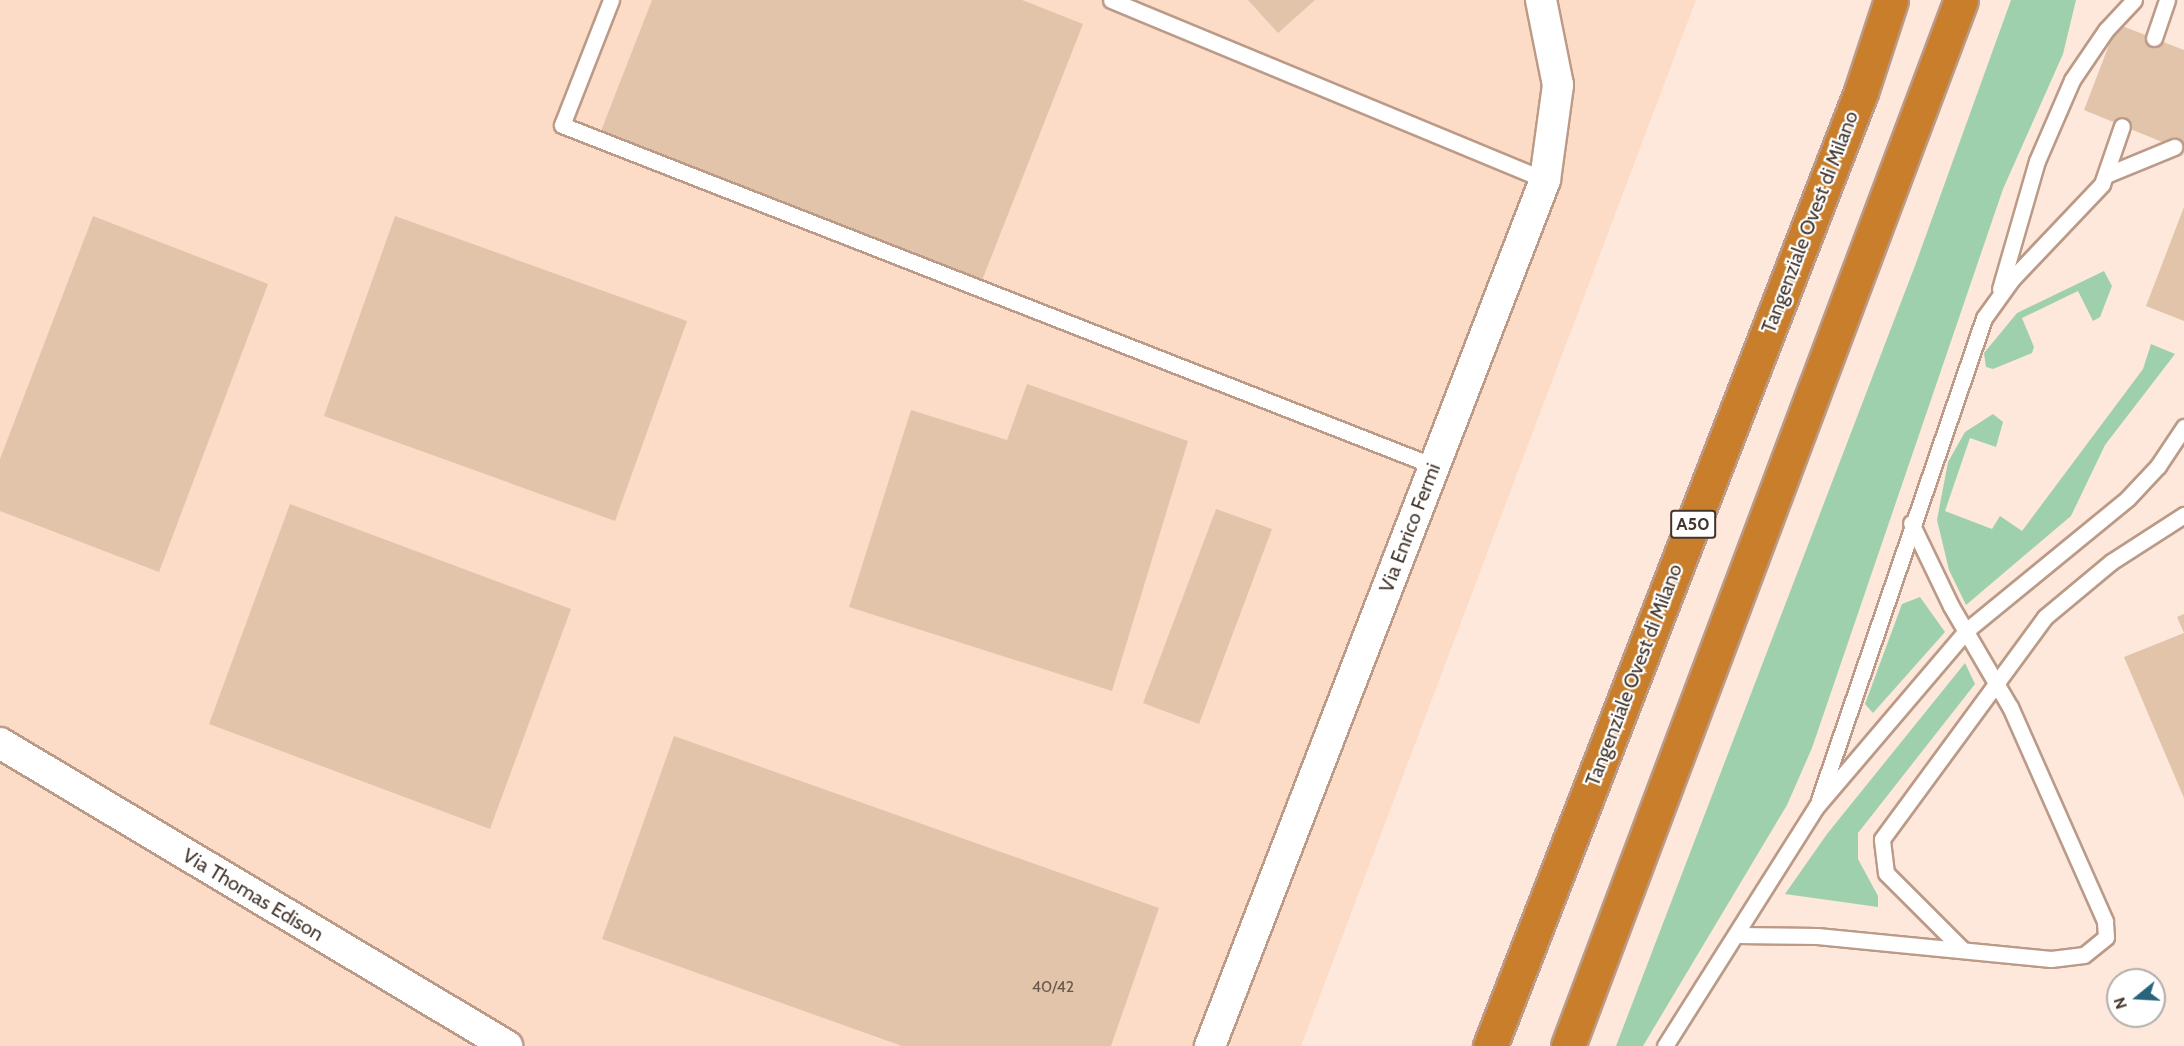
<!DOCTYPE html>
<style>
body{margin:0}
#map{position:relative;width:2184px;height:1046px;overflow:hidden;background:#fde8db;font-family:Cabin,sans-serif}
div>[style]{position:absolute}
.built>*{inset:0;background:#fddcc7}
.green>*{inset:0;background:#9fd0ae}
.building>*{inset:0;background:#e2c4ab}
.roads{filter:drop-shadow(2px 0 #bb9a87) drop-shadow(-2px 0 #bb9a87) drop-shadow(0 2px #bb9a87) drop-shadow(0 -2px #bb9a87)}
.lane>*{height:15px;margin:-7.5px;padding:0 7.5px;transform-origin:7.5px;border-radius:7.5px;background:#fff}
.street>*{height:30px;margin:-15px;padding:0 15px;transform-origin:15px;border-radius:15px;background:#fff}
.highway>*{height:33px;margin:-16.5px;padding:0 16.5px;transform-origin:16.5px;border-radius:16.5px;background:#c97e2c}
span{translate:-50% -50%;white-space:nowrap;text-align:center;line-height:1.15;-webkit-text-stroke:4.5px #fff;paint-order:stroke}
.number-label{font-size:16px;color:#69584b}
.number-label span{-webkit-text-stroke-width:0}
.shield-label span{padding:2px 4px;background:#fff;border:2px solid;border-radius:4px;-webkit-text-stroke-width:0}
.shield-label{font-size:18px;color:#41342b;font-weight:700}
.street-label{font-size:20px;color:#41342b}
.north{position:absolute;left:2106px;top:968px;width:60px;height:60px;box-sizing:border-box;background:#fff;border:2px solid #b3aeaa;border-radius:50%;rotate:252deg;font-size:16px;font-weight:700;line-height:24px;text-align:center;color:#41342b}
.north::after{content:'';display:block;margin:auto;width:21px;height:27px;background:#28657c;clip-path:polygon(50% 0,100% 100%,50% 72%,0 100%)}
</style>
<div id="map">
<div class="built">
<i style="clip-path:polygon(0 0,1696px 0,1301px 1046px,0 1046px)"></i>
</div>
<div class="green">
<i style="clip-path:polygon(2011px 0,2076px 0,2063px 54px,2003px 189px,1812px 748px,1787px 805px,1643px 1046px,1616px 1046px,1916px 263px)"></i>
<i style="clip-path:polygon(2104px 271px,2112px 286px,2100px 317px,2093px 321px,2078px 291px,2022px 318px,2034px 347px,2032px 353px,1993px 369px,1986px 367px,1984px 353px,2017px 313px)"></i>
<i style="clip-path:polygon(2151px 344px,2175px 354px,2105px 445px,2071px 516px,1966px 605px,1949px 570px,1937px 520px,1948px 462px,1965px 432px,1993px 414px,2003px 422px,1996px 447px,1970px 438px,1945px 511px,1992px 529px,2000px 516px,2022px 531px,2143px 369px)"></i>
<i style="clip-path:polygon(1920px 597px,1945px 632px,1873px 713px,1865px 704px,1902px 604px)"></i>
<i style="clip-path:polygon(1965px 663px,1975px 684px,1858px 833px,1858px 859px,1878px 896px,1878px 907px,1785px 894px,1827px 834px)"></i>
</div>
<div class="building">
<i style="clip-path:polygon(652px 0,1022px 0,1083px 24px,981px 283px,601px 131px)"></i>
<i style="clip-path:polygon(1248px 0,1315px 0,1278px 33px)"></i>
<i style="clip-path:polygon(2117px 24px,2184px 50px,2184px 151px,2084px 110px)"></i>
<i style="clip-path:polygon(2184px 207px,2184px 321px,2146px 306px)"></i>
<i style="clip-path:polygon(93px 216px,268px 284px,159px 572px,0 511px,0 459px)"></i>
<i style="clip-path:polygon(395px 216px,687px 321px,615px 521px,324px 416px)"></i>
<i style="clip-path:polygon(1027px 384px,1188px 441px,1112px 691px,849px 607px,911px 410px,1007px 440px)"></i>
<i style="clip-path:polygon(290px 504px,571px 609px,490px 829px,209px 724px)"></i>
<i style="clip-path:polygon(1216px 509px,1272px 529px,1199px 724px,1143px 703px)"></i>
<i style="clip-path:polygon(2184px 614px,2184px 798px,2124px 657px,2184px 633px,2177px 617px)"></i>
<i style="clip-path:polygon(674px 736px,1159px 908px,1111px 1046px,902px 1046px,602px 939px)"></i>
</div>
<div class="roads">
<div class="lane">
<i style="left:611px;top:0;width:134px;rotate:111.4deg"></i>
<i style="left:562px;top:125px;width:936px;rotate:21.36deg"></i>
<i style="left:1111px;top:0;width:470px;rotate:22.5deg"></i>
<i style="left:2154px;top:38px;width:40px;rotate:-71.1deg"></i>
<i style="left:2106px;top:175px;width:74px;rotate:-22.4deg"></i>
<i style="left:2000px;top:289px;width:133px;rotate:-73.9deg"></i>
<i style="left:2037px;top:161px;width:88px;rotate:-66.6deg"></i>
<i style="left:2072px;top:80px;width:60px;rotate:-55.8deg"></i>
<i style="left:2106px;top:30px;width:41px;rotate:-47deg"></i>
<i style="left:1819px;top:800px;width:509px;rotate:-71.1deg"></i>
<i style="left:1984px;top:318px;width:48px;rotate:-54.3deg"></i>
<i style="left:2012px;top:279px;width:131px;rotate:-46.5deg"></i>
<i style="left:2102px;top:184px;width:61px;rotate:-71deg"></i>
<i style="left:1738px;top:935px;width:79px;rotate:0.7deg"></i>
<i style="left:1817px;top:936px;width:235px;rotate:5.6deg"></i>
<i style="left:2051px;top:959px;width:33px;rotate:-7deg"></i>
<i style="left:2084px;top:955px;width:28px;rotate:-39deg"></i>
<i style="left:2106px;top:937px;width:16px;rotate:-94deg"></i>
<i style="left:2105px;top:921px;width:234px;rotate:-113.9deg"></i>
<i style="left:2010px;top:707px;width:117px;rotate:-120.3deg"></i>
<i style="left:1951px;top:606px;width:92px;rotate:-115.7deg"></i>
<i style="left:1962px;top:949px;width:107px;rotate:-135deg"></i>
<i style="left:1886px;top:873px;width:34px;rotate:-97deg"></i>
<i style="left:1882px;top:839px;width:275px;rotate:-53.7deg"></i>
<i style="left:2045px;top:617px;width:86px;rotate:-39.8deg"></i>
<i style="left:2111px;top:562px;width:87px;rotate:-32.8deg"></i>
<i style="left:1665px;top:1046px;width:284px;rotate:-57.7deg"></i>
<i style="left:1817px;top:806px;width:231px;rotate:-49.6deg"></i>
<i style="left:1967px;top:630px;width:208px;rotate:-39.3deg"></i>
<i style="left:2128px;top:498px;width:44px;rotate:-46.8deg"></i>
<i style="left:2158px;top:466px;width:47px;rotate:-56.3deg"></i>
</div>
<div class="street">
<i style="left:0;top:743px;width:591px;rotate:30.86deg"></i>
<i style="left:1210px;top:1046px;width:929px;rotate:-68.85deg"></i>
<i style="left:1545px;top:180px;width:96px;rotate:-82.2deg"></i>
<i style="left:1558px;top:85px;width:87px;rotate:-101.3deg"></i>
</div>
<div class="highway">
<i style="left:1490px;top:1046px;width:1024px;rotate:-68.75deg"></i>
<i style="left:1861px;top:92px;width:97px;rotate:-71.9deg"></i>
<i style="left:1568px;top:1046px;width:1117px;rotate:-69.41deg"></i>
</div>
</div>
<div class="number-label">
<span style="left:1053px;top:987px">40/42</span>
</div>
<div class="shield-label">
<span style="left:1693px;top:524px">A50</span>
</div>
<div class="street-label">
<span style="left:1810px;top:222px;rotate:-69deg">Tangenziale Ovest di Milano</span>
<span style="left:1410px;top:528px;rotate:-69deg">Via Enrico Fermi</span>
<span style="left:1634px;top:675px;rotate:-69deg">Tangenziale Ovest di Milano</span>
<span style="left:253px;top:895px;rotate:31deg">Via Thomas Edison</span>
</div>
<div class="north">N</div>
</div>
